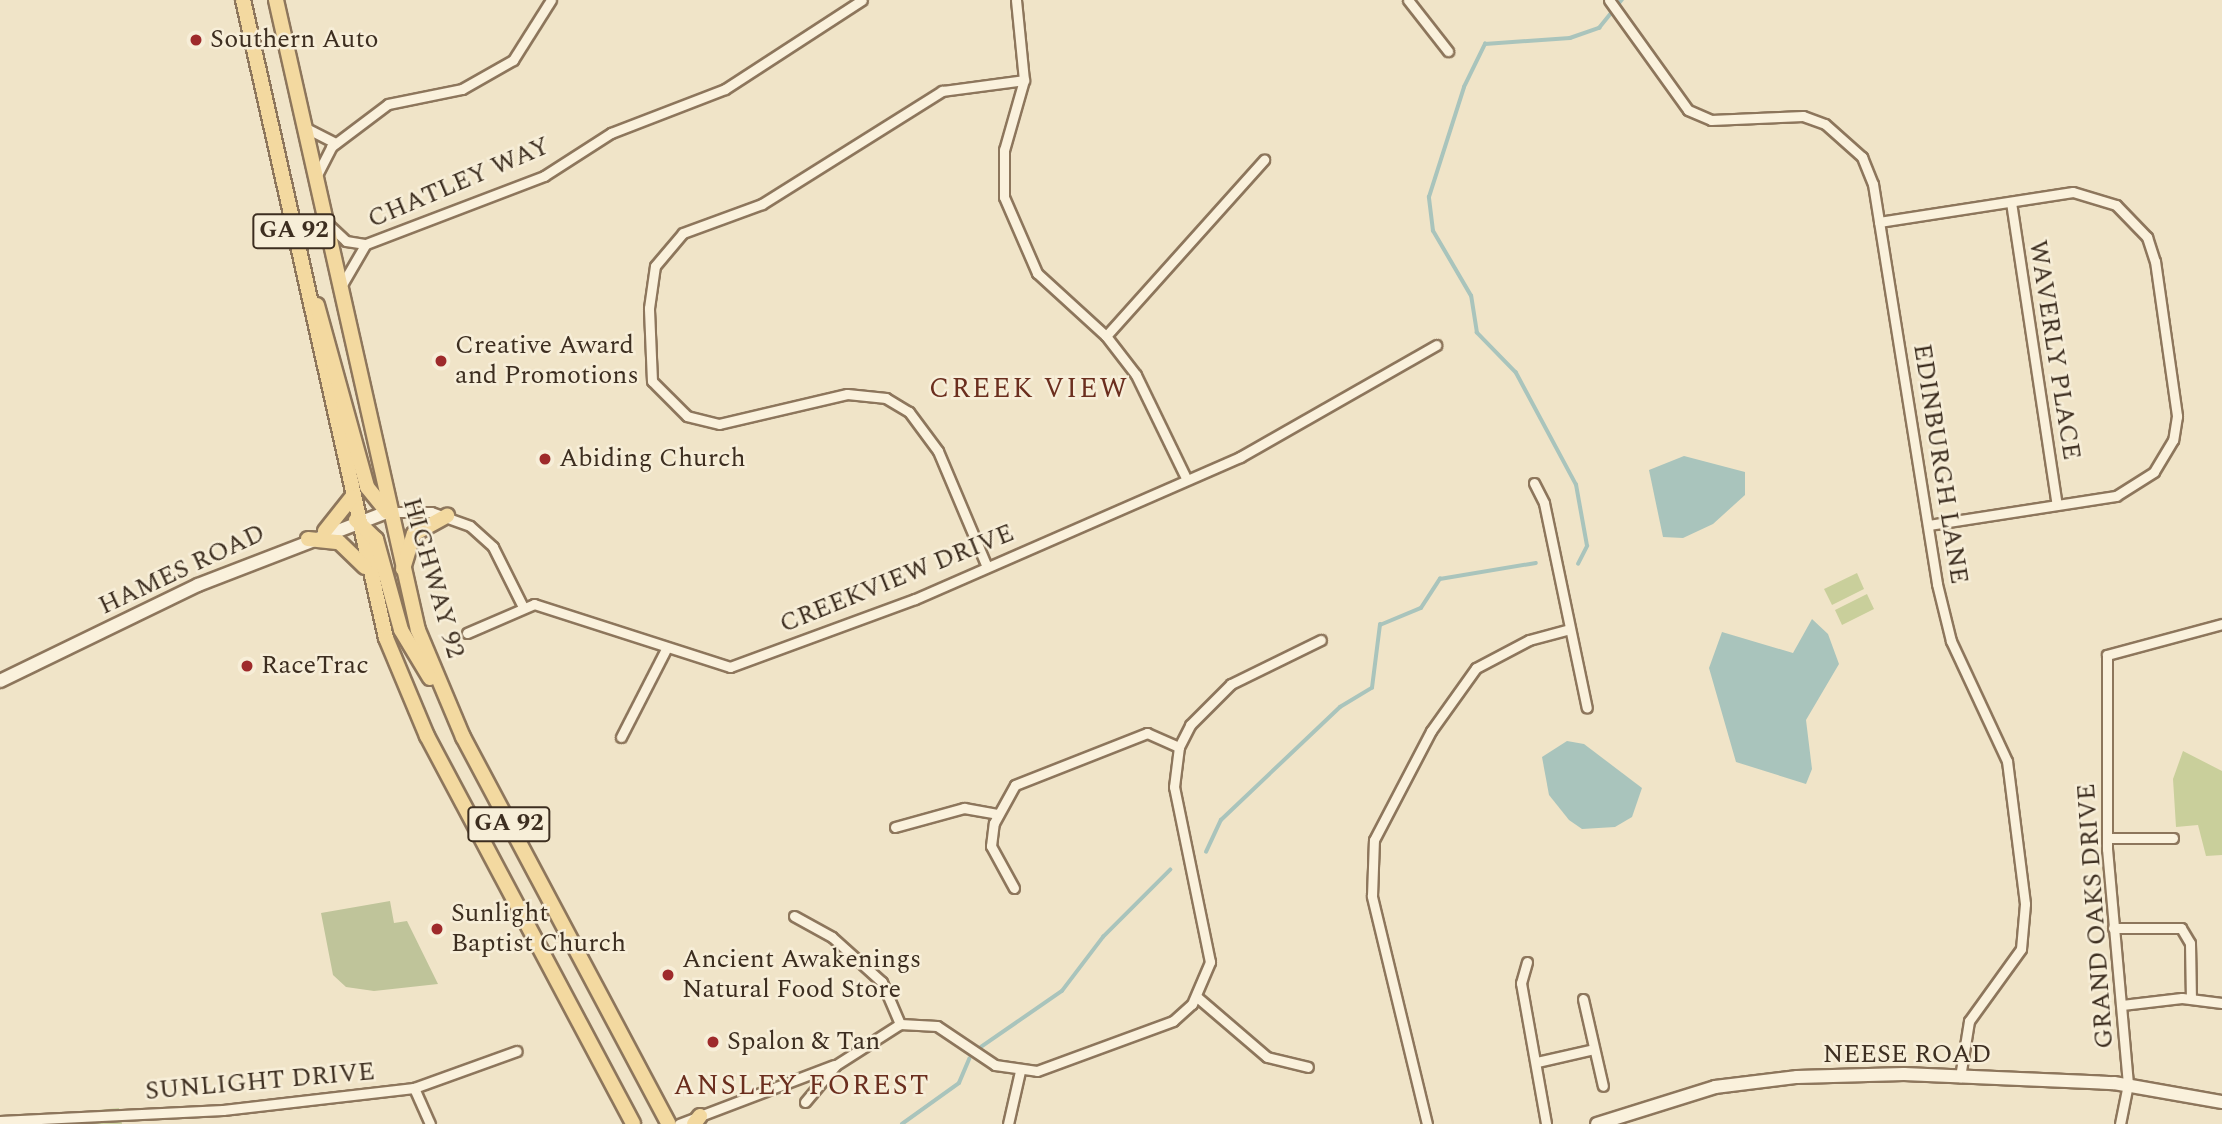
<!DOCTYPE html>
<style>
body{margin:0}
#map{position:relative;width:2222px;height:1124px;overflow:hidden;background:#f0e4c8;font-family:Spectral,serif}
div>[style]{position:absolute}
.green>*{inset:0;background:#c9cf9b}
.cemetery>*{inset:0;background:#bfc49a}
.water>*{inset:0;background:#a9c4bc}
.stream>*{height:3.5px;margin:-1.75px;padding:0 1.75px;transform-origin:1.75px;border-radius:1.75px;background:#a9c4bc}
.roads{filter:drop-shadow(2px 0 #8d765c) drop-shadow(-2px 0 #8d765c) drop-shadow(0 2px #8d765c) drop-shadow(0 -2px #8d765c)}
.street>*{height:9px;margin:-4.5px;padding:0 4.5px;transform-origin:4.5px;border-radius:4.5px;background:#faf1dc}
.secondary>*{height:12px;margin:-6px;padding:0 6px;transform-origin:6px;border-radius:6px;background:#faf1dc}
.primary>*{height:14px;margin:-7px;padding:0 7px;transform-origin:7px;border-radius:7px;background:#f3d9a0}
.dots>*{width:19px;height:19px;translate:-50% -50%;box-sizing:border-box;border:4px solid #f7eed8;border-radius:50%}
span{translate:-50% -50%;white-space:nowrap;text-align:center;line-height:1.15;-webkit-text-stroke:5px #f7eed8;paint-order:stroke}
.shield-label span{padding:2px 5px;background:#f7eed8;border:2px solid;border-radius:5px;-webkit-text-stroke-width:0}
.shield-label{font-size:24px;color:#3d2e20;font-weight:700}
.poi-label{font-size:26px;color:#3d2e20}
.left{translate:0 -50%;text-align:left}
.street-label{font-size:26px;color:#3d2e20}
.neighbourhood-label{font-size:28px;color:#6b2e1e;letter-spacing:2px}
</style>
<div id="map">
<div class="green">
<i style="clip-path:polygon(1857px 573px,1864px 589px,1832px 605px,1824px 589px)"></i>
<i style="clip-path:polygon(1867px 594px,1874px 609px,1842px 625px,1835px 610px)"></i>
<i style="clip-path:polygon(2183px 751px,2222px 771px,2222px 855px,2206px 856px,2198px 825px,2176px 827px,2173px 779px)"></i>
<i style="clip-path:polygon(119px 1108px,122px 1124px,19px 1124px,66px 1113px)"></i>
</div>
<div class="cemetery">
<i style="clip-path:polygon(390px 901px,394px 923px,407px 921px,438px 984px,374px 991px,346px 987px,333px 975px,321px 913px)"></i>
</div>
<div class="water">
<i style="clip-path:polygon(1684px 456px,1745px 472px,1745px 495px,1713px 524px,1683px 538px,1663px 537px,1649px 470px)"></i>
<i style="clip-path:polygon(1812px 619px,1828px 634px,1839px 664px,1806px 720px,1812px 769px,1806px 784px,1736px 762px,1709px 668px,1722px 632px,1793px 653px)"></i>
<i style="clip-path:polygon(1567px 741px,1584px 744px,1642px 788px,1632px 817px,1615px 827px,1582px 829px,1569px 820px,1549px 795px,1542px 757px)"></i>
</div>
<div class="stream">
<i style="left:1578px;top:564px;width:20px;rotate:-63deg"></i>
<i style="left:1587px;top:546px;width:62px;rotate:-100.2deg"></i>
<i style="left:1576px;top:485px;width:127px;rotate:-118.2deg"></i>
<i style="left:1516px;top:373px;width:56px;rotate:-134.3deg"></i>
<i style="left:1477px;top:333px;width:37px;rotate:-99deg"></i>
<i style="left:1471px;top:296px;width:75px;rotate:-120.3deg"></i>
<i style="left:1433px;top:231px;width:34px;rotate:-97deg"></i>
<i style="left:1429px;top:197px;width:115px;rotate:-72.3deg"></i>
<i style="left:1464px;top:87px;width:48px;rotate:-64deg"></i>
<i style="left:1485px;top:44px;width:85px;rotate:-4deg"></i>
<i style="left:1570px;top:38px;width:31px;rotate:-19deg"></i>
<i style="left:1599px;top:28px;width:36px;rotate:-51deg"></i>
<i style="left:1206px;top:852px;width:35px;rotate:-65deg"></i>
<i style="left:1221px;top:820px;width:164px;rotate:-43.5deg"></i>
<i style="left:1340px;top:707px;width:37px;rotate:-31deg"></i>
<i style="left:1372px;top:688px;width:64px;rotate:-82.8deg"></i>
<i style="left:1380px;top:625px;width:44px;rotate:-22.5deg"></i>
<i style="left:1421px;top:608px;width:35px;rotate:-57deg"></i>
<i style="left:1440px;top:579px;width:97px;rotate:-9.5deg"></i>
<i style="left:981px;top:1047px;width:98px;rotate:-34.7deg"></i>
<i style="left:1062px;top:991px;width:68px;rotate:-52.8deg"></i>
<i style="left:1103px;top:937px;width:95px;rotate:-45deg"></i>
<i style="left:902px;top:1124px;width:70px;rotate:-35.7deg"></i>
<i style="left:959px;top:1083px;width:26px;rotate:-67deg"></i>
</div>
<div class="roads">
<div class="street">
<i style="left:1016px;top:0;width:80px;rotate:84.3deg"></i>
<i style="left:1024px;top:80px;width:73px;rotate:105.9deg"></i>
<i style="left:1004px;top:150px;width:47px;rotate:90deg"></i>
<i style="left:1004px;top:197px;width:83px;rotate:66.5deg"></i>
<i style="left:1037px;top:273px;width:93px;rotate:42.4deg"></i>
<i style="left:1106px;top:336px;width:49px;rotate:52.4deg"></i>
<i style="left:1136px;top:375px;width:114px;rotate:64.1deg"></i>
<i style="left:1408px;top:0;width:65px;rotate:51.9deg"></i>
<i style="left:1609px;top:0;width:135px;rotate:54.3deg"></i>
<i style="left:1688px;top:110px;width:25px;rotate:23deg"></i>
<i style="left:1711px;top:120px;width:92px;rotate:-2.5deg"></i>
<i style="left:1803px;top:116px;width:23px;rotate:20deg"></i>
<i style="left:1825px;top:124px;width:50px;rotate:41.7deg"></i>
<i style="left:1862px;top:157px;width:29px;rotate:68deg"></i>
<i style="left:1873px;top:184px;width:405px;rotate:80.9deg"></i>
<i style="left:1937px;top:584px;width:59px;rotate:76.2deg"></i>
<i style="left:1951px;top:641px;width:132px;rotate:65deg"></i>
<i style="left:2007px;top:761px;width:144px;rotate:82.8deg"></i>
<i style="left:2025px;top:904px;width:45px;rotate:95.1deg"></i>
<i style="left:2021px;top:949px;width:89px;rotate:125.8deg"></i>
<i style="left:1969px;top:1021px;width:57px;rotate:99.1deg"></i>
<i style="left:306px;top:128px;width:33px;rotate:27deg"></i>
<i style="left:317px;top:175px;width:31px;rotate:-63deg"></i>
<i style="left:331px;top:147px;width:71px;rotate:-37deg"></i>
<i style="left:388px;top:104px;width:76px;rotate:-11.5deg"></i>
<i style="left:462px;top:89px;width:59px;rotate:-29.6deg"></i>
<i style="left:513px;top:60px;width:71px;rotate:-57.7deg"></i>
<i style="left:2011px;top:202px;width:306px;rotate:81.4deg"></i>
<i style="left:1879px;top:222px;width:196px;rotate:-8.8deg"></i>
<i style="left:2073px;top:192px;width:45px;rotate:16.8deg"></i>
<i style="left:2116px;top:205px;width:45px;rotate:45.9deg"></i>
<i style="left:2147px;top:237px;width:25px;rotate:72deg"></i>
<i style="left:2155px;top:261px;width:157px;rotate:81.9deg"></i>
<i style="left:2177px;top:416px;width:24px;rotate:99deg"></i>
<i style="left:2173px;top:440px;width:37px;rotate:121deg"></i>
<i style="left:2154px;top:472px;width:45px;rotate:147.7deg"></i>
<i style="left:2116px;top:496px;width:190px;rotate:171.2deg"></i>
<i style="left:329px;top:225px;width:23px;rotate:43deg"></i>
<i style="left:346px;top:241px;width:20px;rotate:9deg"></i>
<i style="left:366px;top:244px;width:191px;rotate:-20.9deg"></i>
<i style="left:544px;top:176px;width:80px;rotate:-32.7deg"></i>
<i style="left:611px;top:133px;width:122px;rotate:-21.1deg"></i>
<i style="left:725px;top:89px;width:163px;rotate:-33deg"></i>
<i style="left:343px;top:283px;width:44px;rotate:-59.9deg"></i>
<i style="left:1106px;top:336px;width:237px;rotate:-48.1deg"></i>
<i style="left:1534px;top:483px;width:22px;rotate:63deg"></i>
<i style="left:1544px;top:503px;width:209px;rotate:78.2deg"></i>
<i style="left:387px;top:512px;width:44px"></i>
<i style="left:431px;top:512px;width:41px;rotate:19.7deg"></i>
<i style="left:470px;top:526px;width:31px;rotate:42deg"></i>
<i style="left:493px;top:547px;width:67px;rotate:63.4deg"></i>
<i style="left:987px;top:567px;width:126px;rotate:-112.9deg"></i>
<i style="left:938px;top:451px;width:49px;rotate:-126.6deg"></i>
<i style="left:909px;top:412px;width:27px;rotate:-149deg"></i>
<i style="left:886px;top:398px;width:39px;rotate:-174deg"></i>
<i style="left:847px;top:394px;width:131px;rotate:166.8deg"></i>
<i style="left:719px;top:424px;width:33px;rotate:-166deg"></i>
<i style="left:687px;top:416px;width:49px;rotate:-135deg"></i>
<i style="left:652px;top:381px;width:73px;rotate:-92.4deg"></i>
<i style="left:649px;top:308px;width:42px;rotate:-81.9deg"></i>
<i style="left:655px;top:266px;width:43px;rotate:-49.7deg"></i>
<i style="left:683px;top:233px;width:84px;rotate:-20.2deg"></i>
<i style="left:762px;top:204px;width:213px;rotate:-32.1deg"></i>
<i style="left:942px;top:91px;width:83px;rotate:-7.6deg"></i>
<i style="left:467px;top:633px;width:73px;rotate:-23.4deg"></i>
<i style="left:534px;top:604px;width:206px;rotate:17.8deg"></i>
<i style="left:730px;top:667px;width:197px;rotate:-20.2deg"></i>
<i style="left:915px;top:599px;width:355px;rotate:-23.6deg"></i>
<i style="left:1240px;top:457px;width:226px;rotate:-29.7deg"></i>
<i style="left:621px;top:737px;width:99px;rotate:-62.9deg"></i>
<i style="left:895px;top:827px;width:72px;rotate:-15.4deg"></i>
<i style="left:964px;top:808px;width:35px;rotate:10deg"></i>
<i style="left:2107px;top:838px;width:66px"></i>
<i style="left:1014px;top:888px;width:48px;rotate:-118.7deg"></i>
<i style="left:991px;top:846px;width:23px;rotate:-83deg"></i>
<i style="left:994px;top:823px;width:43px;rotate:-61.1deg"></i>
<i style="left:1015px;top:785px;width:142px;rotate:-21.5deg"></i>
<i style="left:1147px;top:733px;width:35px;rotate:24deg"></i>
<i style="left:794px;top:916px;width:43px;rotate:28.9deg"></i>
<i style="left:832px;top:937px;width:67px;rotate:42deg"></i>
<i style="left:882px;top:982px;width:46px;rotate:66.8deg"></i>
<i style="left:2113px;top:928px;width:68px"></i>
<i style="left:2181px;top:928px;width:17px;rotate:59deg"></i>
<i style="left:2190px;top:943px;width:56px;rotate:89deg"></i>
<i style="left:1527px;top:962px;width:22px;rotate:106deg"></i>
<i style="left:1521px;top:983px;width:143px;rotate:79.9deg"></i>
<i style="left:1197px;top:997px;width:92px;rotate:40.6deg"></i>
<i style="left:1267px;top:1057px;width:42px;rotate:13.7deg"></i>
<i style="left:1583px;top:999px;width:89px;rotate:77.1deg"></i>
<i style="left:2122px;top:1005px;width:60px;rotate:-6.7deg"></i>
<i style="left:2182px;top:998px;width:40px;rotate:7.1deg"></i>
<i style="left:1537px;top:1062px;width:58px;rotate:-12.8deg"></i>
<i style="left:414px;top:1088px;width:39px;rotate:66deg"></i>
<i style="left:805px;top:1102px;width:48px;rotate:-50deg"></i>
<i style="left:836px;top:1065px;width:76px;rotate:-32.6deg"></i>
<i style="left:900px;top:1024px;width:37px;rotate:3deg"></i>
<i style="left:937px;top:1026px;width:70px;rotate:33.9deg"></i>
<i style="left:995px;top:1065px;width:42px;rotate:8.1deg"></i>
<i style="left:1037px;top:1071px;width:145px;rotate:-20.2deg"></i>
<i style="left:1173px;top:1021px;width:25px;rotate:-42deg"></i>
<i style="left:1192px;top:1004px;width:46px;rotate:-66.8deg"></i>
<i style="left:1210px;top:962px;width:179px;rotate:-101.6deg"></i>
<i style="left:1174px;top:787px;width:40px;rotate:-82.9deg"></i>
<i style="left:1179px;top:747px;width:25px;rotate:-63deg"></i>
<i style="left:1190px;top:725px;width:58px;rotate:-45deg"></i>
<i style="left:1231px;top:684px;width:100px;rotate:-26.1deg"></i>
<i style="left:0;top:1121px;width:223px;rotate:-2.8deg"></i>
<i style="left:223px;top:1110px;width:192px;rotate:-6.6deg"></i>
<i style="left:414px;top:1088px;width:109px;rotate:-19.8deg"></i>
<i style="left:679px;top:1124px;width:166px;rotate:-20.8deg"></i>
<i style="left:1008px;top:1124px;width:54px;rotate:-77.2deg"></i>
<i style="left:1427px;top:1124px;width:235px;rotate:-103.6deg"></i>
<i style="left:1372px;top:896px;width:56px;rotate:-88deg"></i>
<i style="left:1374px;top:840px;width:123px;rotate:-62.4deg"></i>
<i style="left:1431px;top:731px;width:77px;rotate:-54.5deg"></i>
<i style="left:1476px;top:668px;width:60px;rotate:-27.8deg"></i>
<i style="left:1529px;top:640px;width:42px;rotate:-15deg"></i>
<i style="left:2120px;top:1124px;width:41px;rotate:-78.7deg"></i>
<i style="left:2128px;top:1084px;width:236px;rotate:-95.1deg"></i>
<i style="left:2107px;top:849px;width:194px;rotate:-90deg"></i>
<i style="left:2107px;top:655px;width:119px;rotate:-15.1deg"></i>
</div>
<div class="secondary">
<i style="left:0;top:681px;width:220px;rotate:-25.9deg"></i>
<i style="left:198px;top:585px;width:203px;rotate:-21.1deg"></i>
<i style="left:1597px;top:1124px;width:124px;rotate:-17.4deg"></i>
<i style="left:1715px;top:1087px;width:83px;rotate:-7deg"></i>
<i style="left:1797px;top:1077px;width:107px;rotate:-1.6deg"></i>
<i style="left:1904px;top:1074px;width:210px;rotate:2.5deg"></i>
<i style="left:2114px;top:1083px;width:110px;rotate:10deg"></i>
</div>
<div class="primary">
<i style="left:243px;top:0;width:654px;rotate:77.37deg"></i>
<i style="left:386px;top:638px;width:106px;rotate:67.3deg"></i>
<i style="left:427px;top:736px;width:439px;rotate:62deg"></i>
<i style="left:276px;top:0;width:646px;rotate:77.3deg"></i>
<i style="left:418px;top:630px;width:116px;rotate:67.2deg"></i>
<i style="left:463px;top:737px;width:438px;rotate:62deg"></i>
<i style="left:317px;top:305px;width:189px;rotate:74.6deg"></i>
<i style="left:367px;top:487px;width:32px;rotate:51deg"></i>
<i style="left:356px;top:520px;width:28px;rotate:44deg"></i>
<i style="left:376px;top:539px;width:94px;rotate:74.6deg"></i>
<i style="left:401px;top:630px;width:56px;rotate:58.9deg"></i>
<i style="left:325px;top:531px;width:43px;rotate:-51.5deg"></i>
<i style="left:308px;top:539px;width:31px;rotate:6deg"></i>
<i style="left:339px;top:542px;width:36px;rotate:44deg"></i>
<i style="left:403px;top:569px;width:37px;rotate:-73deg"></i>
<i style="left:414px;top:534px;width:38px;rotate:-29deg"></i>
<i style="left:694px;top:1124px;width:10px;rotate:-53deg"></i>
</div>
</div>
<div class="dots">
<i style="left:196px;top:40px;background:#9e2a2b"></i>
<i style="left:441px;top:361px;background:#9e2a2b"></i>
<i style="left:545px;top:459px;background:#9e2a2b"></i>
<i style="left:247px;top:666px;background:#9e2a2b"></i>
<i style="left:437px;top:929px;background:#9e2a2b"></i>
<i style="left:668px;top:975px;background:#9e2a2b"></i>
<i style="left:713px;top:1042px;background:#9e2a2b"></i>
</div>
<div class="shield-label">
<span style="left:294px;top:231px">GA 92</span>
<span style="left:509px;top:824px">GA 92</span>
</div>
<div class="poi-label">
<span class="left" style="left:210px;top:40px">Southern Auto</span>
<span class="left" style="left:455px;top:361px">Creative Award<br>and Promotions</span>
<span class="left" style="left:559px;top:459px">Abiding Church</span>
<span class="left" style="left:261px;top:666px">RaceTrac</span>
<span class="left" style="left:451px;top:929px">Sunlight<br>Baptist Church</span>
<span class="left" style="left:682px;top:975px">Ancient Awakenings<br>Natural Food Store</span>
<span class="left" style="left:727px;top:1042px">Spalon &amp; Tan</span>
</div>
<div class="street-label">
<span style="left:459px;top:183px;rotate:-23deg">CHATLEY WAY</span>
<span style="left:2054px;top:350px;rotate:81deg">WAVERLY PLACE</span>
<span style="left:1940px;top:464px;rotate:81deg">EDINBURGH LANE</span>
<span style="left:182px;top:570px;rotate:-25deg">HAMES ROAD</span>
<span style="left:433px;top:578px;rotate:74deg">HIGHWAY 92</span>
<span style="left:897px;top:579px;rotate:-22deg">CREEKVIEW DRIVE</span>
<span style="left:2096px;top:916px;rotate:-94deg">GRAND OAKS DRIVE</span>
<span style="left:1907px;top:1055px">NEESE ROAD</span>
<span style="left:260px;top:1082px;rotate:-5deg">SUNLIGHT DRIVE</span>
</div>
<div class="neighbourhood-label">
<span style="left:1029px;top:389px">CREEK VIEW</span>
<span style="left:802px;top:1086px">ANSLEY FOREST</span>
</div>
</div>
